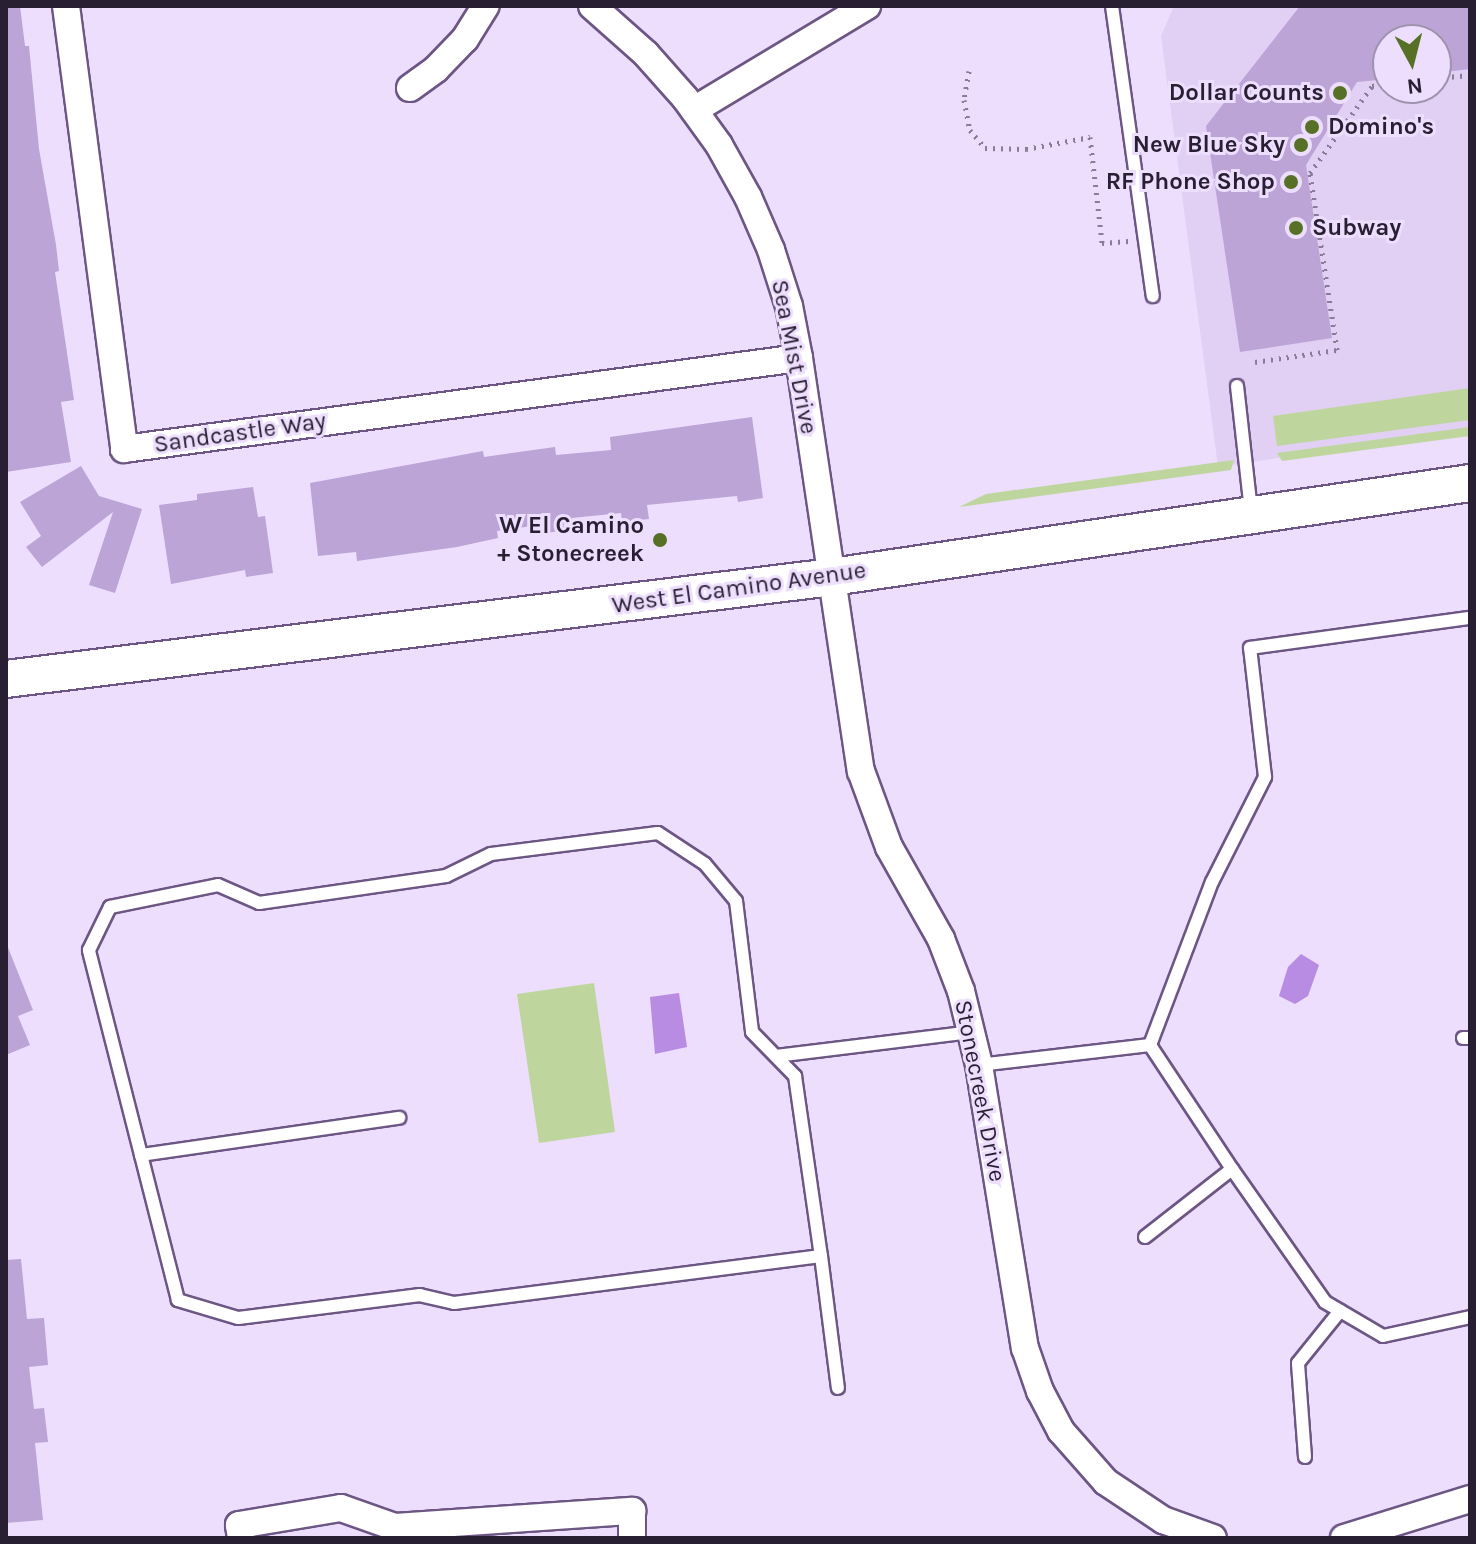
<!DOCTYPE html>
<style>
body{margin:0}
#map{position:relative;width:1476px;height:1544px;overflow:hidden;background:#eddefe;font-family:Karla,sans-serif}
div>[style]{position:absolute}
.built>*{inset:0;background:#e1d0f4}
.green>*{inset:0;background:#bed69d}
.water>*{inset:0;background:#b78ce2}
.building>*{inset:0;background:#bca4d7}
.path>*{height:5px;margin-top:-2.5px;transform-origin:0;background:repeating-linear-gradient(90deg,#897c96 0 2px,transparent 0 8px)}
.roads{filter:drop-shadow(2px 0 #6d5684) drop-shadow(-2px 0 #6d5684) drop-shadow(0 2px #6d5684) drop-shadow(0 -2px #6d5684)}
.lane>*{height:12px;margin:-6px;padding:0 6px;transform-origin:6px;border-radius:6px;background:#fff}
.street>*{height:26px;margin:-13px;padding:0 13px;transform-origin:13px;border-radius:13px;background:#fff}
.secondary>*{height:36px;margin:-18px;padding:0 18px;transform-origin:18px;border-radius:18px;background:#fff}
.dots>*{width:22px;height:22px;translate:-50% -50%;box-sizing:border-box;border:4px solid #eddefe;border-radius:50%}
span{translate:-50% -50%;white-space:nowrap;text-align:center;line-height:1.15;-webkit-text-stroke:6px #eddefe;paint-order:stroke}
.poi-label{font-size:24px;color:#291f33;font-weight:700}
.right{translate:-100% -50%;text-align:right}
.left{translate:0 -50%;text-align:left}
.street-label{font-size:24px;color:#291f33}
.frame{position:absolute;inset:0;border:8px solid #291f33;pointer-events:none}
.north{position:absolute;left:1372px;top:24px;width:80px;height:80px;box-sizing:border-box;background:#eddefe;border:2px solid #9f92ad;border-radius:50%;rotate:173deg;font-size:22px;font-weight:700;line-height:32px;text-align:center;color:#291f33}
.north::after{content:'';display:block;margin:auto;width:28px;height:36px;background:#567125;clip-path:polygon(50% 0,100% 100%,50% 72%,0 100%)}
</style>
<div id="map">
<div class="built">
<i style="clip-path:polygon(evenodd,1174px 6px,1470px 6px,1470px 430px,1218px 467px,1161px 36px,1174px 6px,1388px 40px,1436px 40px,1436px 88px,1388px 88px,1388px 40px)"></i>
</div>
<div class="green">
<i style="clip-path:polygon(1470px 388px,1470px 420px,1277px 446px,1273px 416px)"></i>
<i style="clip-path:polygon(1470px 427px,1470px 436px,1282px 461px,1277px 453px)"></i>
<i style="clip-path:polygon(1234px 460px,1231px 470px,959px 507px,986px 494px)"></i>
<i style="clip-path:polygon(594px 983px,615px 1132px,539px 1143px,517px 994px)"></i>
</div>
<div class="water">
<i style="clip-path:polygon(1301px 954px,1319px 965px,1308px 996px,1295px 1004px,1279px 996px,1288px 967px)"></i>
<i style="clip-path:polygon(679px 993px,687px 1047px,655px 1054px,650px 997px)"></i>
</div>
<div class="building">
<i style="clip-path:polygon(6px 6px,20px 6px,25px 46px,29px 46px,39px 149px,56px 245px,59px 271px,55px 272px,74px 400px,61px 402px,71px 462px,6px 472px)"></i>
<i style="clip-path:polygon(1300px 6px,1470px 6px,1470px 69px,1436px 73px,1436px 40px,1388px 40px,1388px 79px,1357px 82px,1306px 165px,1332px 338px,1240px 352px,1206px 126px)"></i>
<i style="clip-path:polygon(752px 417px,763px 498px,738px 502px,737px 496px,647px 505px,649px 519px,622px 522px,621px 513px,572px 518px,574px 529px,546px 533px,545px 524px,497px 531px,498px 538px,457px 547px,357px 561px,356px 552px,318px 556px,310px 483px,483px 451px,484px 457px,555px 447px,556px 455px,611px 450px,610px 437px)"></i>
<i style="clip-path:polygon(81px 466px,99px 496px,142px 509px,115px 593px,89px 585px,113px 512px,42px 567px,26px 547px,41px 536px,20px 502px)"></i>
<i style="clip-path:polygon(253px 487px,258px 517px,265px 516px,273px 573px,246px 577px,245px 570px,171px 584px,159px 505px,197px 500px,197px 494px)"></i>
<i style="clip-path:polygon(7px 945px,33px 1010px,18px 1016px,30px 1045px,6px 1055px)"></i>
<i style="clip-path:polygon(21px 1259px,27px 1319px,44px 1318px,48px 1365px,29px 1367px,34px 1409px,44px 1408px,48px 1442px,35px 1443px,43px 1520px,6px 1523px,6px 1260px)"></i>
</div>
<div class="path">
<i style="left:969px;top:71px;width:29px;rotate:100deg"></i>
<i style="left:964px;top:100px;width:31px;rotate:79deg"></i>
<i style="left:970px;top:130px;width:23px;rotate:50deg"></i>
<i style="left:985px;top:148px;width:41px;rotate:1.4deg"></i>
<i style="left:1026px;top:149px;width:65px;rotate:-10.6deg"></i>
<i style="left:1090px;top:137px;width:107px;rotate:83.5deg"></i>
<i style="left:1102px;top:243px;width:27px;rotate:-4deg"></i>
<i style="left:1436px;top:78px;width:34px;rotate:-5deg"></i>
<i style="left:1255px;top:362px;width:83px;rotate:-8.3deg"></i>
<i style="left:1337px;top:350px;width:179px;rotate:-98.7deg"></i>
<i style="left:1310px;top:173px;width:107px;rotate:-54.5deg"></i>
<i style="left:1372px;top:86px;width:16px;rotate:-7deg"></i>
</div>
<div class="roads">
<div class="lane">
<i style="left:1112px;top:6px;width:293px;rotate:82deg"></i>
<i style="left:1237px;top:386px;width:126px;rotate:83.6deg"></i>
<i style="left:1463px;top:1038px;width:7px"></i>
<i style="left:776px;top:1056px;width:196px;rotate:-7deg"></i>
<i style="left:979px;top:1065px;width:172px;rotate:-6.7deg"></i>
<i style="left:1150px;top:1045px;width:174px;rotate:-69.2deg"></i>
<i style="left:1212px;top:882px;width:118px;rotate:-63.2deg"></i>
<i style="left:1265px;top:777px;width:130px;rotate:-96.6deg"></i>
<i style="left:1250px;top:648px;width:222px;rotate:-7.8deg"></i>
<i style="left:141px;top:1155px;width:261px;rotate:-8.2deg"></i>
<i style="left:1232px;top:1169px;width:162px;rotate:55deg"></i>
<i style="left:1325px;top:1302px;width:67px;rotate:30.4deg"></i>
<i style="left:1383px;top:1336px;width:89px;rotate:-12.3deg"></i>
<i style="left:1145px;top:1237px;width:110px;rotate:-38deg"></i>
<i style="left:1232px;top:1169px;width:149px;rotate:-123.5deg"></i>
<i style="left:821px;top:1256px;width:370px;rotate:172.7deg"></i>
<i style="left:454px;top:1303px;width:35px;rotate:-167deg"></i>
<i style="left:420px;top:1295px;width:183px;rotate:172.8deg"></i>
<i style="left:238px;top:1318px;width:63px;rotate:-163.3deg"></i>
<i style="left:178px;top:1300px;width:361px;rotate:-104.3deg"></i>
<i style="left:89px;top:950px;width:48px;rotate:-64deg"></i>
<i style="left:110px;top:907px;width:110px;rotate:-11.5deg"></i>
<i style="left:218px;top:885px;width:45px;rotate:23.7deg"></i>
<i style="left:259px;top:903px;width:189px;rotate:-8.2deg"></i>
<i style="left:446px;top:876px;width:50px;rotate:-26.1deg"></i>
<i style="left:491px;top:854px;width:168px;rotate:-7.2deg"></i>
<i style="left:658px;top:833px;width:56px;rotate:33.4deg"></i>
<i style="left:705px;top:864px;width:48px;rotate:50deg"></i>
<i style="left:736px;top:901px;width:132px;rotate:83deg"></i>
<i style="left:752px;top:1032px;width:62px;rotate:45.7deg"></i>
<i style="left:795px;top:1076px;width:182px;rotate:81.8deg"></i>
<i style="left:821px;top:1256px;width:133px;rotate:82.7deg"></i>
<i style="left:1305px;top:1457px;width:94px;rotate:-94.3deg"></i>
<i style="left:1298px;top:1363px;width:67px;rotate:-51.1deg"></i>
</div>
<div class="street">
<i style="left:66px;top:6px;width:447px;rotate:82.5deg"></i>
<i style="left:124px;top:449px;width:681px;rotate:-7.68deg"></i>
<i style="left:592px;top:6px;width:72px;rotate:41.6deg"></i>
<i style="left:646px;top:54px;width:59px;rotate:48.4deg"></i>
<i style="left:685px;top:98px;width:58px;rotate:54.1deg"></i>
<i style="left:719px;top:145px;width:60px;rotate:60.9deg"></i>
<i style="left:748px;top:197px;width:58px;rotate:66.5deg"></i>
<i style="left:771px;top:250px;width:59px;rotate:72.2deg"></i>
<i style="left:789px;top:306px;width:53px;rotate:79.1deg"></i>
<i style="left:799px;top:358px;width:418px;rotate:81.5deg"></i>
<i style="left:861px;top:771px;width:81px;rotate:69.8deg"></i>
<i style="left:889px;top:847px;width:106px;rotate:60.5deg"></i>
<i style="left:941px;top:939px;width:56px;rotate:69deg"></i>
<i style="left:961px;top:991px;width:76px;rotate:76.3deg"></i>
<i style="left:979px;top:1065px;width:287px;rotate:80.8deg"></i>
<i style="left:1025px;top:1348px;width:46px;rotate:70.8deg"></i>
<i style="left:1040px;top:1391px;width:45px;rotate:62.3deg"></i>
<i style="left:1061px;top:1431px;width:68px;rotate:48.6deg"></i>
<i style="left:1106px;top:1482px;width:69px;rotate:33.7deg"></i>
<i style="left:1163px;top:1520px;width:53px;rotate:19.8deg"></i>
<i style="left:410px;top:88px;width:32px;rotate:-36deg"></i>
<i style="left:436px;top:69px;width:42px;rotate:-46deg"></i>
<i style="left:465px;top:39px;width:39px;rotate:-58deg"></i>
<i style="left:694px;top:110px;width:202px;rotate:-31deg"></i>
<i style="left:241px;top:1538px;width:13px;rotate:-99deg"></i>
<i style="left:239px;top:1525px;width:103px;rotate:-9.5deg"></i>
<i style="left:341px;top:1508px;width:57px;rotate:19.4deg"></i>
<i style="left:395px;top:1527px;width:238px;rotate:-3.9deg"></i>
<i style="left:632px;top:1511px;width:27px;rotate:90deg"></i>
<i style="left:1344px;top:1538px;width:132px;rotate:-17.2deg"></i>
</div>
<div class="secondary">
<i style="left:6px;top:679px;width:832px;rotate:-7.04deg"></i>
<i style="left:832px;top:577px;width:645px;rotate:-8.38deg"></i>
</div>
</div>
<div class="dots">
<i style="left:1340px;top:93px;background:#567125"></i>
<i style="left:1312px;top:127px;background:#567125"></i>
<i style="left:1301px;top:145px;background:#567125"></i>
<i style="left:1291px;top:182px;background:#567125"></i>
<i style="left:1296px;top:228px;background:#567125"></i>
<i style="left:660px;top:540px;background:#567125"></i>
</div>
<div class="poi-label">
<span class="right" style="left:1324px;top:93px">Dollar Counts</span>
<span class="left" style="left:1328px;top:127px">Domino's</span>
<span class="right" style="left:1285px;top:145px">New Blue Sky</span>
<span class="right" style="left:1275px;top:182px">RF Phone Shop</span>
<span class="left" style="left:1312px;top:228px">Subway</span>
<span class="right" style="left:644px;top:540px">W El Camino<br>+ Stonecreek</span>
</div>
<div class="street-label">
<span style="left:794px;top:357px;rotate:79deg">Sea Mist Drive</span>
<span style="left:240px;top:433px;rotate:-8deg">Sandcastle Way</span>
<span style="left:739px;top:588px;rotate:-8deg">West El Camino Avenue</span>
<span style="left:980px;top:1091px;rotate:79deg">Stonecreek Drive</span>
</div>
<div class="frame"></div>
<div class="north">N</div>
</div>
